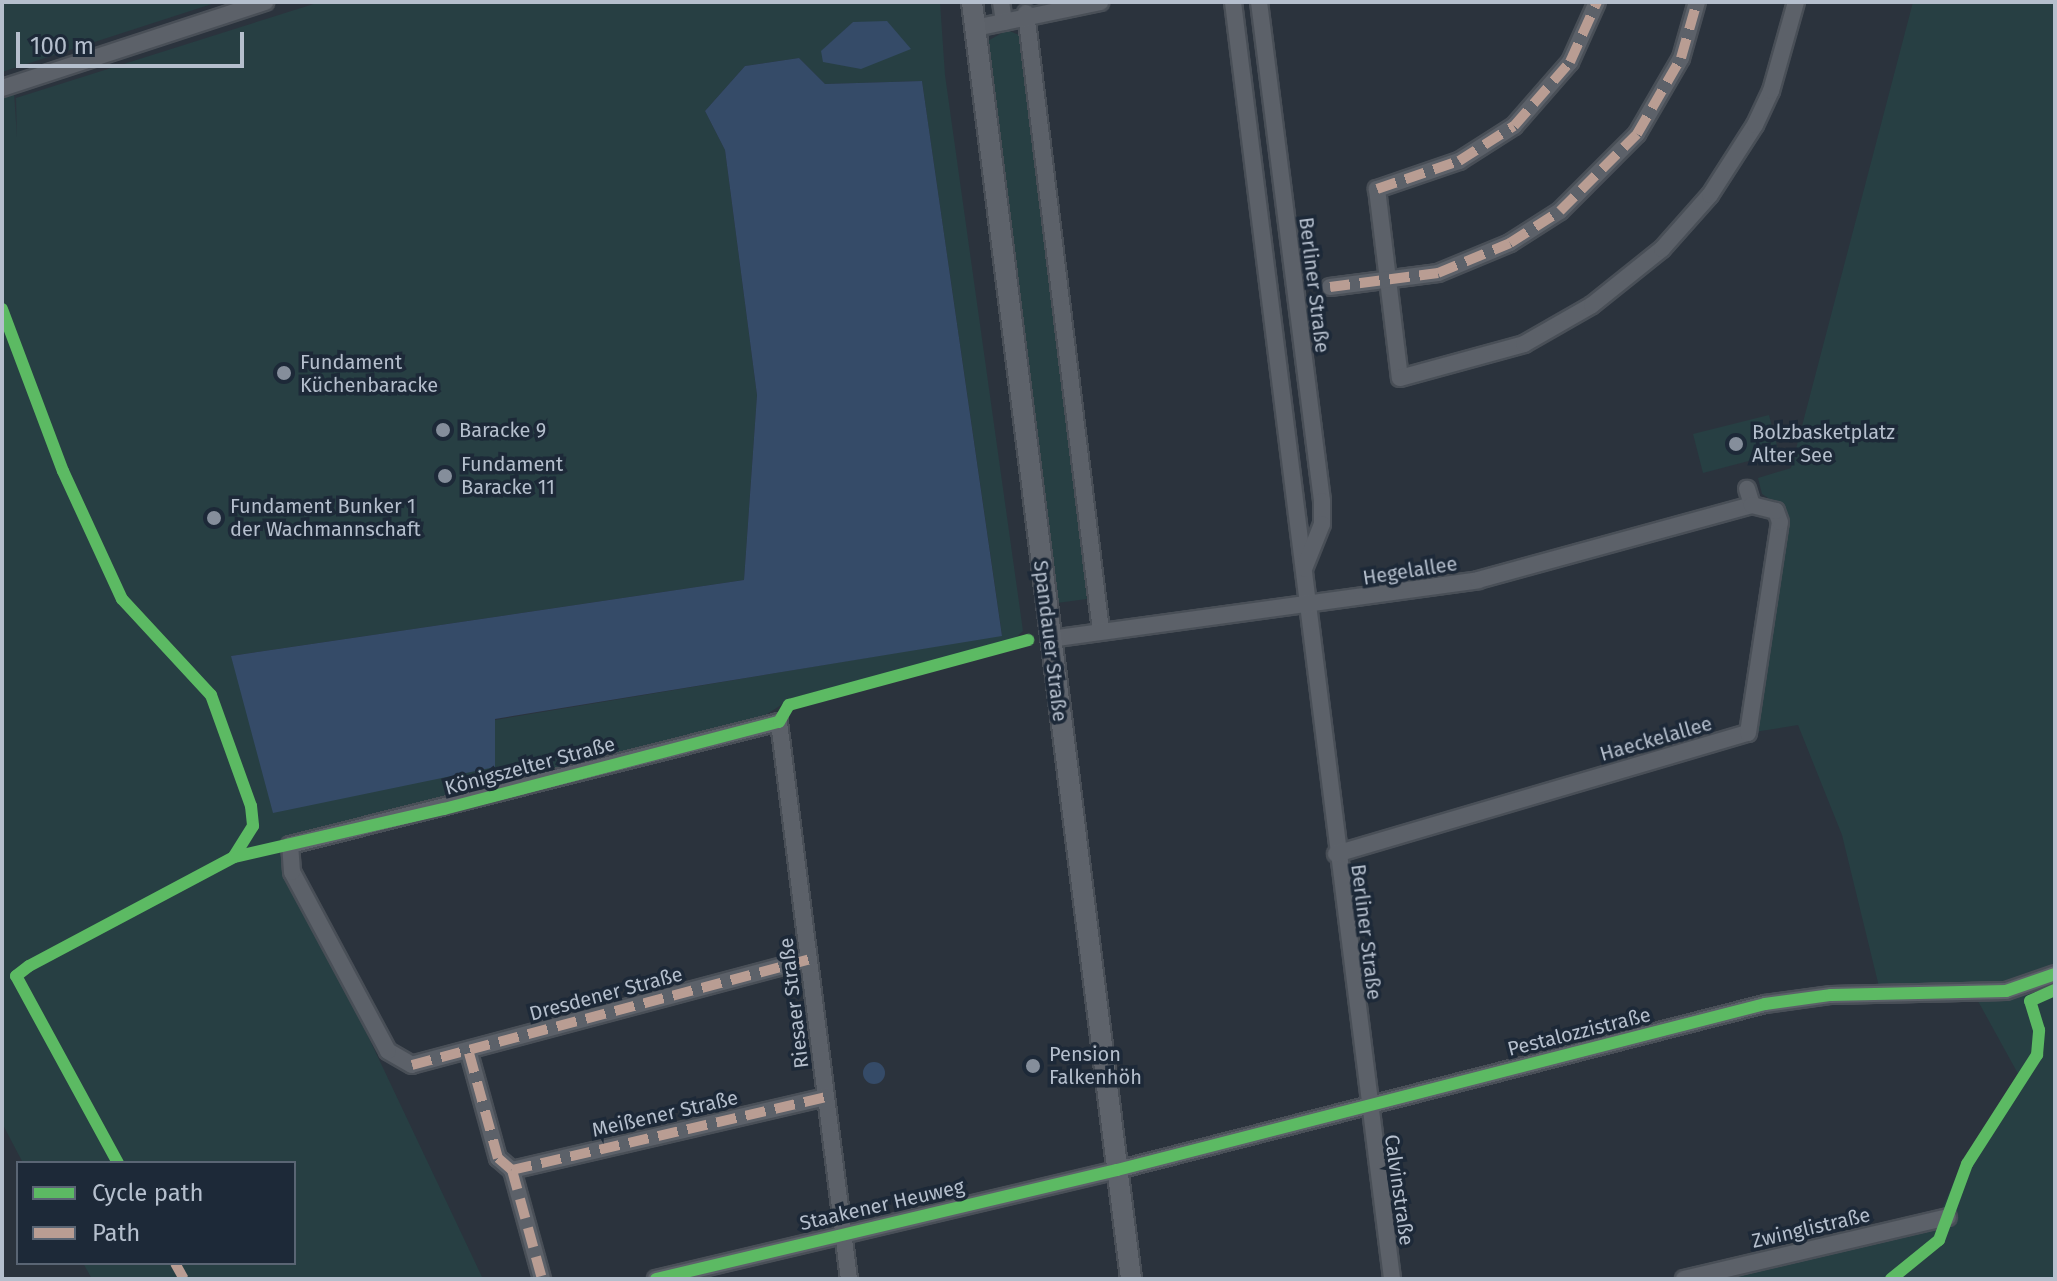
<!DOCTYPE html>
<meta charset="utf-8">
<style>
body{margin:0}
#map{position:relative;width:2057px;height:1281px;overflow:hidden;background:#2b333d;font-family:"Fira Sans",sans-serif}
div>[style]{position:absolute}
.green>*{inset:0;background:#273f43}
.water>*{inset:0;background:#354b68}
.round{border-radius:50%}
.roads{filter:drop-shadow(2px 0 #494f57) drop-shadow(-2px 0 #494f57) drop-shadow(0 2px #494f57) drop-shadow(0 -2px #494f57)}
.minor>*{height:16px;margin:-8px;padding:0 8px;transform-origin:8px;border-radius:8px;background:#5c6169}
.major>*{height:20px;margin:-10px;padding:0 10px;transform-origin:10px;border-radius:10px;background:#5e636b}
.quiet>*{height:10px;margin-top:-5px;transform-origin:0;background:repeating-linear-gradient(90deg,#b99d93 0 20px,transparent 0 30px)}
.cycleway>*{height:12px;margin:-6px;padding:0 6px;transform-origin:6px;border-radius:6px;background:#5cba63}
.dots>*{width:22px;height:22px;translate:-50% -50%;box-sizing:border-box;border:4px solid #1d2938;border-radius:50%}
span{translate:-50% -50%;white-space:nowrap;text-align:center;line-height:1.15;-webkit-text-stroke:7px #1d2938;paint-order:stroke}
.street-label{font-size:20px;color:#b5bfcd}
.poi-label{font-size:20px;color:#b5bfcd}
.left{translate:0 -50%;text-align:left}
.frame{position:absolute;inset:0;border:4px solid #b5bfcd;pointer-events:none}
.legend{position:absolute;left:16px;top:1161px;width:280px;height:104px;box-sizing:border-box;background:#1d2938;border:2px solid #5a6574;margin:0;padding:10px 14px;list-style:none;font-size:24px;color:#b5bfcd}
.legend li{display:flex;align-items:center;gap:16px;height:40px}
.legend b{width:40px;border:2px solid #5a6574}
.scale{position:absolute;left:16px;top:32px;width:228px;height:36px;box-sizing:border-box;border:4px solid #b5bfcd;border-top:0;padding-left:10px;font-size:24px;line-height:28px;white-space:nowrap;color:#b5bfcd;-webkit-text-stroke:6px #1d2938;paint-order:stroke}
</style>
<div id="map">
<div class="green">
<i style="clip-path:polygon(2px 2px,218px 2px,2px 72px)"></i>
<i style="clip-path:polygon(evenodd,320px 2px,940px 2px,945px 75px,1023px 631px,1012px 641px,792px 698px,764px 716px,443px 805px,277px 844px,483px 1279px,92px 1279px,83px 1263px,294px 1263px,294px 1163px,23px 1163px,2px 1123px,2px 95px,14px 92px,17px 138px,16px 98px,320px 2px,853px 22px,887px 22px,821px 52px,853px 22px,320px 2px,799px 58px,825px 84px,922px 81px,1002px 635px,495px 720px,231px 656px,744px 580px,757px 395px,725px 150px,705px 111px,745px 66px,799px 58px)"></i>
<i style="clip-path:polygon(1913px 2px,2055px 2px,2055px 1279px,1715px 1279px,1942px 1209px,1964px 1158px,2022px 1081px,1973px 992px,1881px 995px,1842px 835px,1798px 725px,1748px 733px,1786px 510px,1762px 494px,1758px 478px,1791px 468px)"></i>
<i style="clip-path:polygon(1007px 30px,1024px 37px,1087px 599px,1057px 603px,986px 42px)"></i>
<i style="clip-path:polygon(1769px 415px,1779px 453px,1703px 473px,1693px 434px)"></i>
</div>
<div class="water">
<i style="clip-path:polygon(887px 21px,911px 49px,861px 69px,823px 62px,821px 51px,853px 22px)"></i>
<i style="clip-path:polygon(799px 58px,825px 84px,922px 81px,1002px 636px,495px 719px,495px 767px,273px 813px,231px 656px,744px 580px,757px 395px,725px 150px,705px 111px,745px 66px)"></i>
<i class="round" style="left:863px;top:1062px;width:22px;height:22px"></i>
</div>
<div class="roads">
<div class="minor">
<i style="left:1001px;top:2px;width:20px;rotate:81deg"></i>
<i style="left:1233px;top:2px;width:1287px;rotate:82.9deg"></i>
<i style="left:1259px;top:2px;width:503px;rotate:82.8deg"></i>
<i style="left:1322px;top:501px;width:23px;rotate:90deg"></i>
<i style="left:1322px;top:524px;width:48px;rotate:111.8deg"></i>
<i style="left:1597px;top:2px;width:66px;rotate:114.2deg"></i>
<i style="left:1570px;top:62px;width:85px;rotate:131.2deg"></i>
<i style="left:1514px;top:126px;width:65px;rotate:147.5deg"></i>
<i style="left:1459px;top:161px;width:87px;rotate:161.1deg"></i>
<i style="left:1377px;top:189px;width:190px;rotate:83.1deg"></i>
<i style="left:1400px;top:378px;width:129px;rotate:-15.3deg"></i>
<i style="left:1524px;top:344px;width:78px;rotate:-29.8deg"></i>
<i style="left:1592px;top:305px;width:90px;rotate:-38.7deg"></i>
<i style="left:1662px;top:249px;width:72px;rotate:-48.4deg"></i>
<i style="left:1710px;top:195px;width:83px;rotate:-57.3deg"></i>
<i style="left:1755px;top:125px;width:38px;rotate:-65deg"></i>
<i style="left:1771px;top:91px;width:92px;rotate:-74.3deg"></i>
<i style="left:1026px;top:13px;width:623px;rotate:83.08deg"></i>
<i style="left:975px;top:28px;width:128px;rotate:-11.7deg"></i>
<i style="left:2px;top:88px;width:277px;rotate:-18.1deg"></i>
<i style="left:1330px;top:287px;width:109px;rotate:-7.4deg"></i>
<i style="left:1438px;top:273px;width:78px;rotate:-22.6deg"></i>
<i style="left:1510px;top:243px;width:59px;rotate:-32.6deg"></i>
<i style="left:1560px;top:211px;width:109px;rotate:-45deg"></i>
<i style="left:1637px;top:134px;width:88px;rotate:-59.9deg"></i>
<i style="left:1681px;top:58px;width:58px;rotate:-74.1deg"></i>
<i style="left:1050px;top:639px;width:432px;rotate:-7.8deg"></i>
<i style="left:1478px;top:580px;width:284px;rotate:-15.3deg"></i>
<i style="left:1752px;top:505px;width:17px;rotate:-107deg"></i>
<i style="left:1336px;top:854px;width:429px;rotate:-16.4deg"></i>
<i style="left:1748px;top:733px;width:213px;rotate:-81.4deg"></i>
<i style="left:1780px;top:522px;width:12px;rotate:-110deg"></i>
<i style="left:1776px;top:511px;width:25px;rotate:-166deg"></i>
<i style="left:809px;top:959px;width:411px;rotate:165.1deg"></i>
<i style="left:412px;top:1065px;width:28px;rotate:-150deg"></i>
<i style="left:388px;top:1051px;width:203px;rotate:-118.2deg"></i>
<i style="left:292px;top:872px;width:27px;rotate:-94deg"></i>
<i style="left:290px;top:845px;width:504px;rotate:-14.12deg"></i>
<i style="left:779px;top:722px;width:561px;rotate:82.84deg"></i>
<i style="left:469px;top:1053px;width:109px;rotate:74.6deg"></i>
<i style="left:498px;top:1158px;width:18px;rotate:41deg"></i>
<i style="left:512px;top:1170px;width:322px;rotate:-13.1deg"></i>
<i style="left:512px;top:1170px;width:113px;rotate:74.6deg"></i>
<i style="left:656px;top:1279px;width:474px;rotate:-13.3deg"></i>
<i style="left:1117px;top:1170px;width:669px;rotate:-14.37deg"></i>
<i style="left:1765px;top:1004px;width:67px;rotate:-7.8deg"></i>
<i style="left:1831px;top:995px;width:175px;rotate:-1.3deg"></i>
<i style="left:2006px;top:991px;width:52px;rotate:-19.1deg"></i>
<i style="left:1684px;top:1279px;width:271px;rotate:-13.2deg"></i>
</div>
<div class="major">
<i style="left:972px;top:2px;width:1287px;rotate:82.9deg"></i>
</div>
</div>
<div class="quiet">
<i style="left:1377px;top:189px;width:87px;rotate:-18.9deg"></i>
<i style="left:1459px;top:161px;width:65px;rotate:-32.5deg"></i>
<i style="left:1514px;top:126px;width:85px;rotate:-48.8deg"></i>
<i style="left:1570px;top:62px;width:66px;rotate:-65.8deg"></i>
<i style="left:1330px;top:287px;width:109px;rotate:-7.4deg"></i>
<i style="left:1438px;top:273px;width:78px;rotate:-22.6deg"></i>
<i style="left:1510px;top:243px;width:59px;rotate:-32.6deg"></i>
<i style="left:1560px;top:211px;width:109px;rotate:-45deg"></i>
<i style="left:1637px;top:134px;width:88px;rotate:-59.9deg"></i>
<i style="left:1681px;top:58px;width:58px;rotate:-74.1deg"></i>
<i style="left:469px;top:1053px;width:109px;rotate:74.6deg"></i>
<i style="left:498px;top:1158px;width:18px;rotate:41deg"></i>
<i style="left:512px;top:1170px;width:322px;rotate:-13.1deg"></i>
<i style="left:412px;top:1065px;width:411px;rotate:-14.9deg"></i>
<i style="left:512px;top:1170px;width:113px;rotate:74.6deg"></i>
<i style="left:175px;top:1263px;width:18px;rotate:61deg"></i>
</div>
<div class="cycleway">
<i style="left:2px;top:309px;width:173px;rotate:69.4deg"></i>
<i style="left:63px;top:471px;width:141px;rotate:65.3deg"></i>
<i style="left:122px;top:599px;width:131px;rotate:47.2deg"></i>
<i style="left:211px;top:695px;width:118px;rotate:70.2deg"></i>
<i style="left:251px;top:806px;width:20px;rotate:84deg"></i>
<i style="left:253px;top:826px;width:36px;rotate:122deg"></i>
<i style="left:118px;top:1163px;width:213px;rotate:-118.6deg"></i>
<i style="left:16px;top:976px;width:16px;rotate:-38deg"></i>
<i style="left:29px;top:966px;width:232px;rotate:-28deg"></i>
<i style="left:234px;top:857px;width:215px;rotate:-12.9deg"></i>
<i style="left:444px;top:809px;width:346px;rotate:-14.6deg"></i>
<i style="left:779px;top:722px;width:20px;rotate:-60deg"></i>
<i style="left:789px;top:705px;width:248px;rotate:-15.2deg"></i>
<i style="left:656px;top:1279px;width:474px;rotate:-13.3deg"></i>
<i style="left:1117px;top:1170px;width:669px;rotate:-14.37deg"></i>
<i style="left:1765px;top:1004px;width:67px;rotate:-7.8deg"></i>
<i style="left:1831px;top:995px;width:175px;rotate:-1.3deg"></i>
<i style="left:2006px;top:991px;width:52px;rotate:-19.1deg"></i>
<i style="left:1891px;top:1279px;width:62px;rotate:-39.1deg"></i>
<i style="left:1939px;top:1240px;width:81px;rotate:-69.8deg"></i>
<i style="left:1967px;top:1164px;width:130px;rotate:-57.3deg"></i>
<i style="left:2037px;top:1055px;width:25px;rotate:-85deg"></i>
<i style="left:2039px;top:1030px;width:30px;rotate:-107deg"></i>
<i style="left:2030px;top:1001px;width:27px;rotate:-24deg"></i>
</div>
<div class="dots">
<i style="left:284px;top:373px;background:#858e9b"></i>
<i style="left:443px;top:430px;background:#858e9b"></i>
<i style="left:1736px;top:444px;background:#858e9b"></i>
<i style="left:445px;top:476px;background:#858e9b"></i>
<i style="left:214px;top:518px;background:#858e9b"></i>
<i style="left:1033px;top:1066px;background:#858e9b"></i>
</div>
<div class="street-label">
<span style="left:1314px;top:285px;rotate:83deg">Berliner Straße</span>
<span style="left:1410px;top:571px;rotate:-9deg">Hegelallee</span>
<span style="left:1050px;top:641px;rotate:83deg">Spandauer Straße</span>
<span style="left:1656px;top:739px;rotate:-16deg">Haeckelallee</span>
<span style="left:530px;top:766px;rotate:-15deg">Königszelter Straße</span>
<span style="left:1366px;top:932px;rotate:83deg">Berliner Straße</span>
<span style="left:606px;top:994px;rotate:-15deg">Dresdener Straße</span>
<span style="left:794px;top:1003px;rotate:-97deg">Riesaer Straße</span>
<span style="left:1579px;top:1032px;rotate:-14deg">Pestalozzistraße</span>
<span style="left:665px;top:1114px;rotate:-13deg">Meißener Straße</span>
<span style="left:1399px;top:1190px;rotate:82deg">Calvinstraße</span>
<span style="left:882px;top:1205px;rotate:-13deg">Staakener Heuweg</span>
<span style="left:1811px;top:1228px;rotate:-13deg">Zwinglistraße</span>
</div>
<div class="poi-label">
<span class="left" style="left:300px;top:374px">Fundament<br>Küchenbaracke</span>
<span class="left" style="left:459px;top:430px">Baracke 9</span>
<span class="left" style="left:1752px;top:444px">Bolzbasketplatz<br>Alter See</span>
<span class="left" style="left:461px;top:476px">Fundament<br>Baracke 11</span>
<span class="left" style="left:230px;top:518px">Fundament Bunker 1<br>der Wachmannschaft</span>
<span class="left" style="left:1049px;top:1066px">Pension<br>Falkenhöh</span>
</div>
<div class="frame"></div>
<ul class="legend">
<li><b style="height:10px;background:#5cba63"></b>Cycle path</li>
<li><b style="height:10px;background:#b99d93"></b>Path</li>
</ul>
<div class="scale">100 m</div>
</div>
